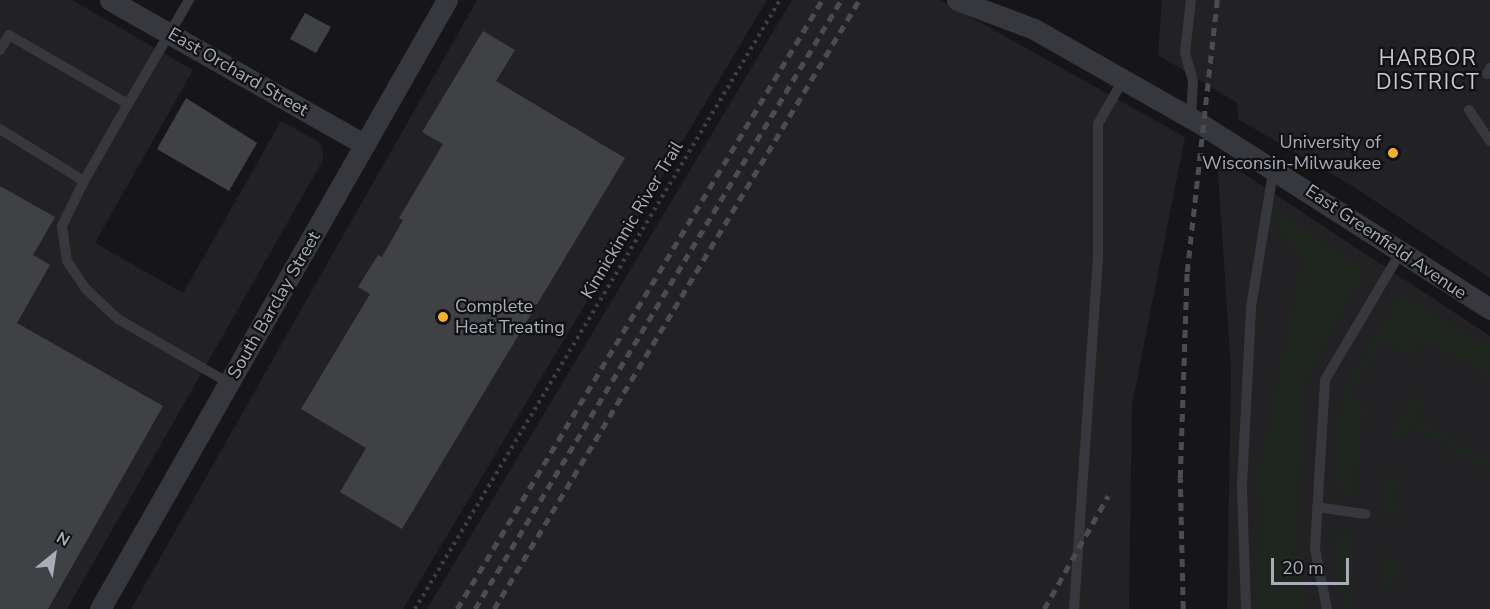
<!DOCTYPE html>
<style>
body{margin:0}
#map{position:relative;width:1490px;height:609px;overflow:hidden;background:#161618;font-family:"Nunito Sans",sans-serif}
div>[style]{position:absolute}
.built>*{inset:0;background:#222225}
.green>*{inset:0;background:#1e261f}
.building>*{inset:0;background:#404145}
.path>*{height:4px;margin-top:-2px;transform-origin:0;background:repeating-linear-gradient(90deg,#3d3f44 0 3px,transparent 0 7.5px)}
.service>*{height:10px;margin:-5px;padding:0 5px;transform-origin:5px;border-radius:5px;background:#37383d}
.minor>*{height:21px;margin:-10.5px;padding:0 10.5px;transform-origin:10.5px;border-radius:10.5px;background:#37383d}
.rail>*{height:4.5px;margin-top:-2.25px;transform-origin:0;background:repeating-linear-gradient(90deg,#4a4c52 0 8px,transparent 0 14px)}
.dots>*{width:16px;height:16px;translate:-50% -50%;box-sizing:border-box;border:3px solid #111113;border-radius:50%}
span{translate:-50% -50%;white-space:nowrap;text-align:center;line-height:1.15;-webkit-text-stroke:4.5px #111113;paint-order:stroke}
.street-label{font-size:18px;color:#a8adb8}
.poi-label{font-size:18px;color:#a8adb8}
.right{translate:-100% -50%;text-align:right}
.left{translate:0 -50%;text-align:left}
.quarter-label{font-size:21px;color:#c9ccd4;letter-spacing:1.5px}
.north{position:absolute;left:24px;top:525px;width:60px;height:60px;-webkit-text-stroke:4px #111113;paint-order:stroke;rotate:30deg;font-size:16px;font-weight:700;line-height:24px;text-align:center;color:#a8adb8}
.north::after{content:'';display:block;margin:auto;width:21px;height:27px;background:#a8adb8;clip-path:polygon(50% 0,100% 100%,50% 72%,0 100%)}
.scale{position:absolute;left:1271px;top:558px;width:78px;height:27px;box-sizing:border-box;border:3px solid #a8adb8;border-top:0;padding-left:8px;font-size:18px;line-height:21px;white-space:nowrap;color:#a8adb8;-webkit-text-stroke:4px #111113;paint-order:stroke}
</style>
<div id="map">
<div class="built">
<i style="clip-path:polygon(0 0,72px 0,193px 70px,95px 243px,183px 293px,281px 121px,319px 142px,323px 150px,323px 160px,67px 609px,0 609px)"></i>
<i style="clip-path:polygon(477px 0,767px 0,403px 609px,131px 609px)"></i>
<i style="clip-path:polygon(792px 0,940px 0,1185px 137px,1132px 405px,1129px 609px,427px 609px)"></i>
<i style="clip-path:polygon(1162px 0,1490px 0,1490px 278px,1354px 187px,1238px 119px,1237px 103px,1158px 55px)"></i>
<i style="clip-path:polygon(1217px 156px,1490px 336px,1490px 609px,1227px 609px,1231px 371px)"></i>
</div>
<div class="green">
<i style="clip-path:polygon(1276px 210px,1365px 270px,1305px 382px,1297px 551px,1308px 609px,1257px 609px,1260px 498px,1255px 485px,1302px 259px,1278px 230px,1279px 222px,1273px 217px)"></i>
<i style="clip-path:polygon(1400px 294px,1490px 347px,1490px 377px,1425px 340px,1410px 356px,1382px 341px,1350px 396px,1367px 410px,1359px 423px,1356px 491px,1349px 496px,1336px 483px,1340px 395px)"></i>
<i style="clip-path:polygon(1415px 393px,1424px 402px,1415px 418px,1490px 461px,1490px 471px,1411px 426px,1399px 442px,1389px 437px)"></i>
<i style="clip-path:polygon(1391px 473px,1401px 479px,1393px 498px,1402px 504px,1389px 520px,1383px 514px,1385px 477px)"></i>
<i style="clip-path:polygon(1343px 531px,1354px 536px,1354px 609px,1346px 609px,1337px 584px,1334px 541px)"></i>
<i style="clip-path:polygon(1388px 553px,1403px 566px,1381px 598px,1382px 557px)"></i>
</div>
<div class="building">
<i style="clip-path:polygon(305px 13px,331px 27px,316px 53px,290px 39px)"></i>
<i style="clip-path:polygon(483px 31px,515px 50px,496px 81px,625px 158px,402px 529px,340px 492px,366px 448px,301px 409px,370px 294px,358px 287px,378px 255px,382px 257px,403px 220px,399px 218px,443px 144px,422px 132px)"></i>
<i style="clip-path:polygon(186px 98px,257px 143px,229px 191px,157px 149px)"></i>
<i style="clip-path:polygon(0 186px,55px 217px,33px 255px,50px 265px,17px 323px,163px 406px,48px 609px,0 609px)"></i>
</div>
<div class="path">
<i style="left:415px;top:609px;width:710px;rotate:-59.06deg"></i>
</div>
<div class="service">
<i style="left:1191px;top:0;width:53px;rotate:96.5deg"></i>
<i style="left:1185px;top:53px;width:29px;rotate:74deg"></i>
<i style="left:1193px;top:81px;width:37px;rotate:93deg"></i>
<i style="left:0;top:50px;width:17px;rotate:-59deg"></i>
<i style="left:9px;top:35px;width:138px;rotate:30.1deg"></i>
<i style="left:128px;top:104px;width:121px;rotate:-59.6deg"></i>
<i style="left:1487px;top:74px;width:7px;rotate:-63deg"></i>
<i style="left:1469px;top:110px;width:37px;rotate:56deg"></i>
<i style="left:0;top:129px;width:99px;rotate:31.8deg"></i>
<i style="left:84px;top:181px;width:50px;rotate:116.1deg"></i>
<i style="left:62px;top:226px;width:35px;rotate:82deg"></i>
<i style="left:67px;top:261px;width:34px;rotate:56deg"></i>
<i style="left:86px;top:289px;width:44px;rotate:43.2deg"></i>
<i style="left:118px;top:319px;width:128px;rotate:30deg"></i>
<i style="left:84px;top:181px;width:89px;rotate:-60.3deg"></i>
<i style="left:1317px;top:507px;width:49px;rotate:8.3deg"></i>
<i style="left:1074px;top:609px;width:355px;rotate:-86.1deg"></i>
<i style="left:1098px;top:255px;width:131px;rotate:-90deg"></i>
<i style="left:1098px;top:124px;width:51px;rotate:-60.4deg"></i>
<i style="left:1246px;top:609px;width:123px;rotate:-91.9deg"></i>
<i style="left:1242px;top:486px;width:179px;rotate:-87.1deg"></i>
<i style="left:1251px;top:307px;width:142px;rotate:-80.7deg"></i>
<i style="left:1327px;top:609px;width:61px;rotate:-101.3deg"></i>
<i style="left:1315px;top:549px;width:169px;rotate:-86.6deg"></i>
<i style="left:1325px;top:380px;width:147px;rotate:-59.4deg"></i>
</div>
<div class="minor">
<i style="left:110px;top:0;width:293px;rotate:29.6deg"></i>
<i style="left:957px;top:0;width:82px;rotate:20.6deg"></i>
<i style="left:1034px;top:29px;width:192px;rotate:29.6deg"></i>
<i style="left:1201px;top:124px;width:343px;rotate:32.6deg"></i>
<i style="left:100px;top:609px;width:701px;rotate:-60.33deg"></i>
</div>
<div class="rail">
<i style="left:457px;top:609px;width:710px;rotate:-59.06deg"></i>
<i style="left:475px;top:609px;width:711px;rotate:-58.99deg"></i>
<i style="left:494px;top:609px;width:710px;rotate:-59.06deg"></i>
<i style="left:1044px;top:609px;width:130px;rotate:-60.5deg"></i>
<i style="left:1183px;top:609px;width:131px;rotate:-91.3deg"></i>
<i style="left:1180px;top:478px;width:206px;rotate:-88.1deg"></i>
<i style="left:1187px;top:272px;width:274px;rotate:-83.7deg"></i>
</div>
<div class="dots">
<i style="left:1393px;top:153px;background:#f2b134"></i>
<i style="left:443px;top:317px;background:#f2b134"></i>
</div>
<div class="street-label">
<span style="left:238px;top:72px;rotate:30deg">East Orchard Street</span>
<span style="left:632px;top:220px;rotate:-59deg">Kinnickinnic River Trail</span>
<span style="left:1386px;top:242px;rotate:34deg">East Greenfield Avenue</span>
<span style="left:274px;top:305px;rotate:-60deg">South Barclay Street</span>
</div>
<div class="poi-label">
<span class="right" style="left:1381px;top:153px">University of<br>Wisconsin-Milwaukee</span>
<span class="left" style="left:455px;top:317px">Complete<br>Heat Treating</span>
</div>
<div class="quarter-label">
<span style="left:1428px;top:70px">HARBOR<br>DISTRICT</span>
</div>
<div class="north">N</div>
<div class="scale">20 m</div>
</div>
